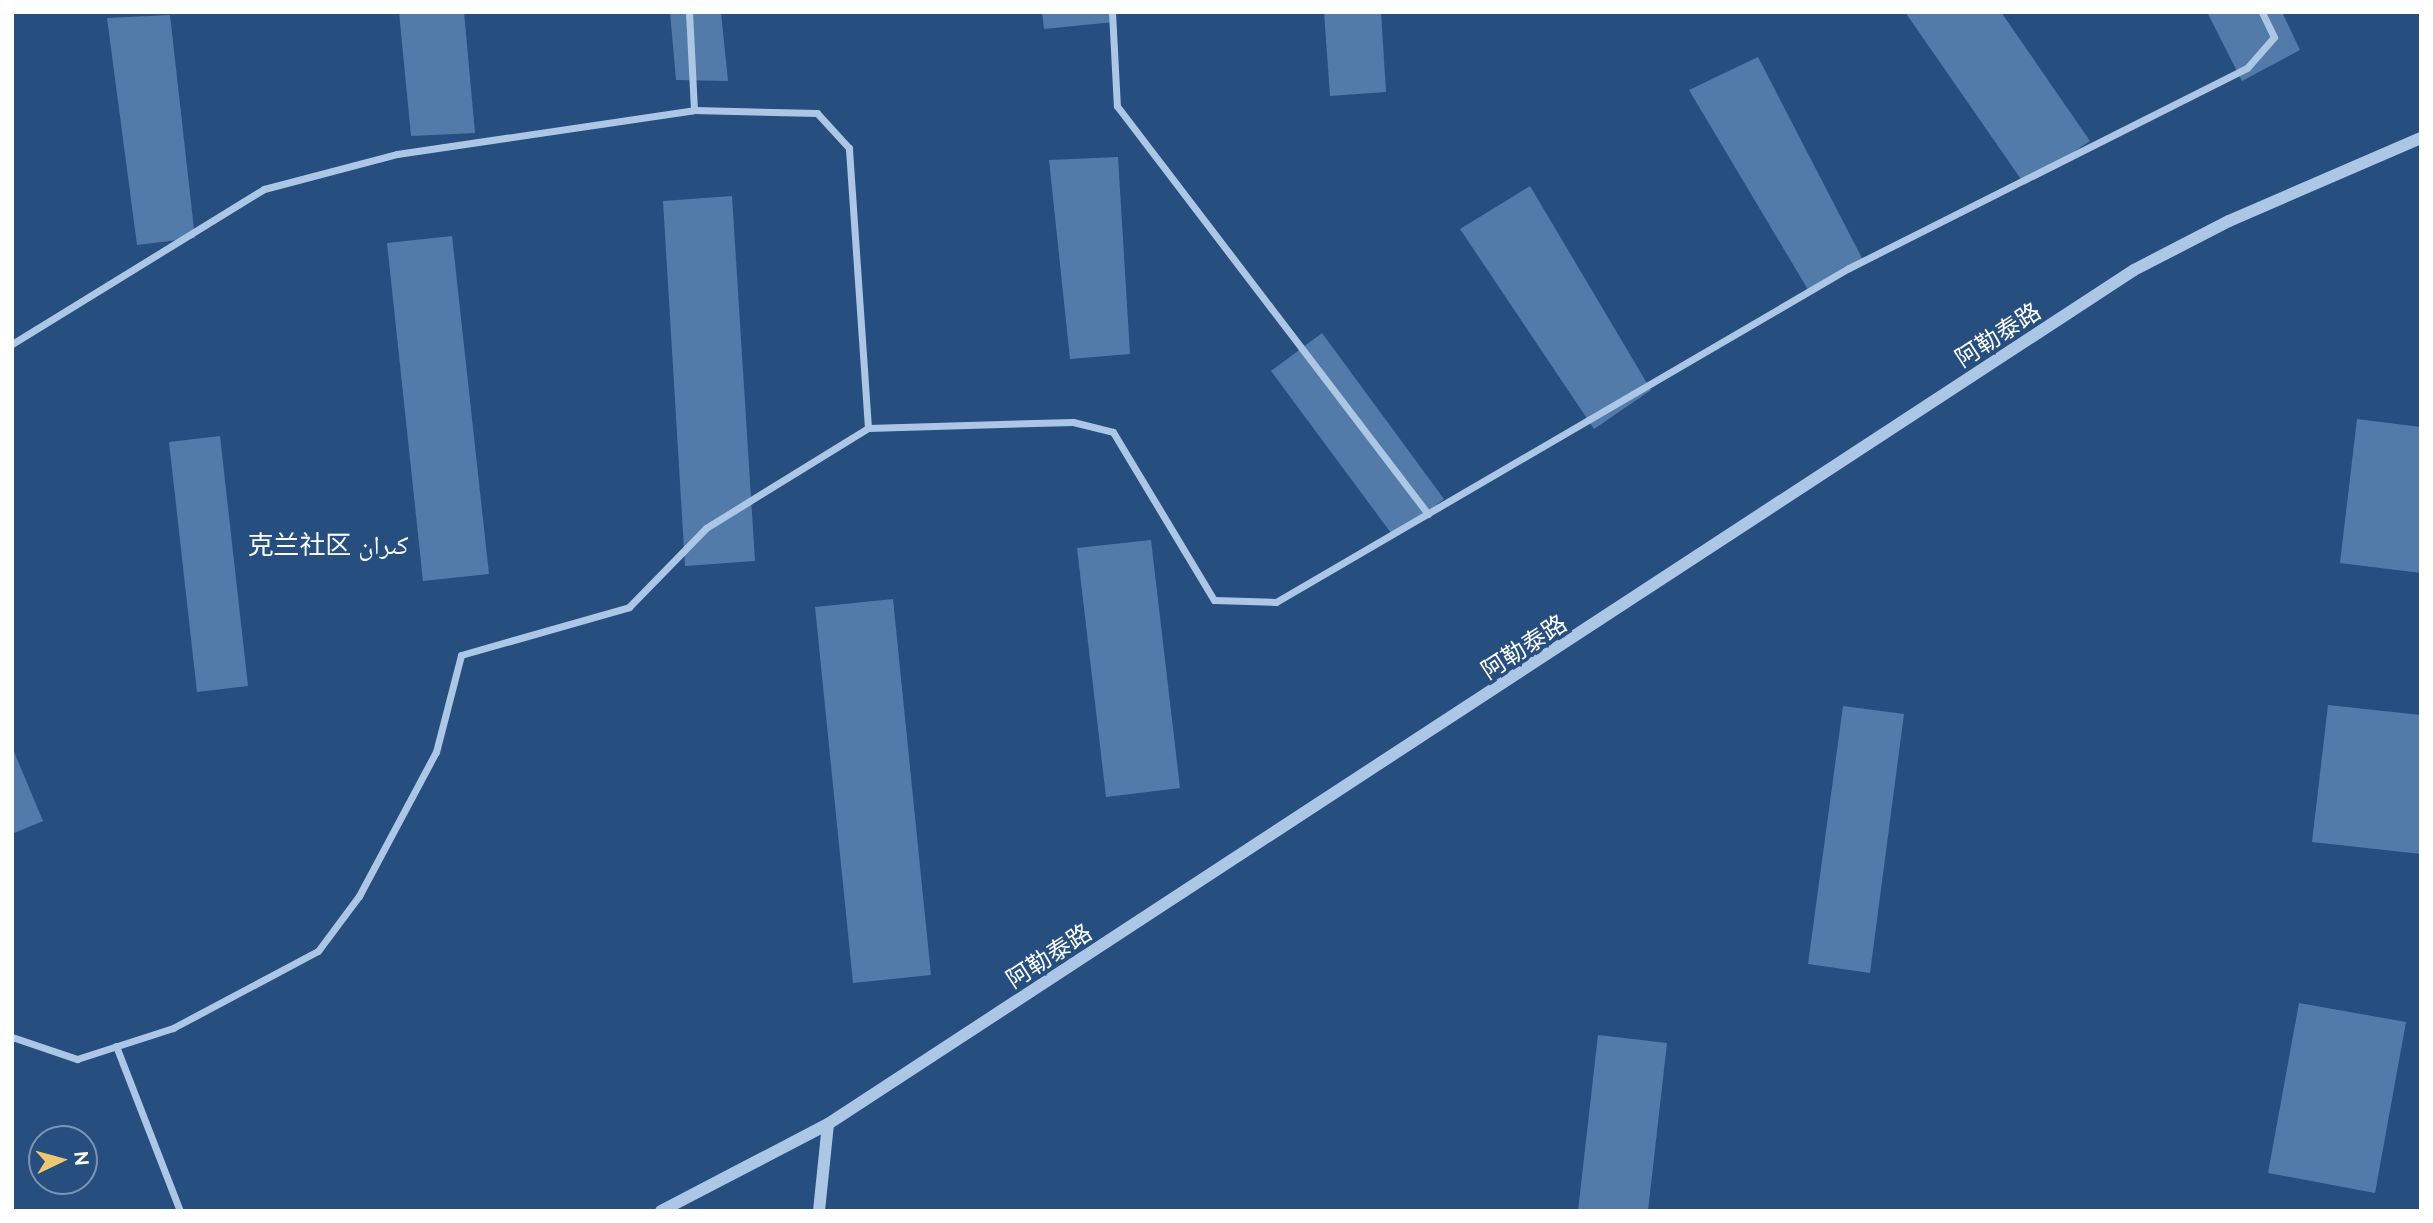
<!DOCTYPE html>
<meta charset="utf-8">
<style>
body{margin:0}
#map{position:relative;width:2433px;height:1223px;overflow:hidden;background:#264e7f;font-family:Raleway,"Noto Naskh Arabic","Noto Sans SC",sans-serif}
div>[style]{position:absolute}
.building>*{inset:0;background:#527ba9}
.minor>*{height:7px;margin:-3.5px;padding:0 3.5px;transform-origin:3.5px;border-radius:3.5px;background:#acc7e5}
.tertiary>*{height:12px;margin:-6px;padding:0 6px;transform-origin:6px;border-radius:6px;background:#acc7e5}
span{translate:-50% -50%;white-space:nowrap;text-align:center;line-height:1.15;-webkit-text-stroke:7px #264e7f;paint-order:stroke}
.street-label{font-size:24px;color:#fff}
.neighbourhood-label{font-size:26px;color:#fff}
.frame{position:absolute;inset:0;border:14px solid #fff;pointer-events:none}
.north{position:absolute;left:28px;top:1125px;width:70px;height:70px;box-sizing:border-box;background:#264e7f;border:2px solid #7d95b2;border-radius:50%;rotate:85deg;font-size:19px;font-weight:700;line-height:28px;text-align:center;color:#fff}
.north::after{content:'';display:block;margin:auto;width:24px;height:32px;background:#eec871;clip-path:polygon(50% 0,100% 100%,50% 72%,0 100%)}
</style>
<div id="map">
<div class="building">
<i style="clip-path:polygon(399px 12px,464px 12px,475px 133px,411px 136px)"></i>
<i style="clip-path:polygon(670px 12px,721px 12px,728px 81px,676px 80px)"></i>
<i style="clip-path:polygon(1042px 12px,1113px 12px,1114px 22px,1044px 29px)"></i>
<i style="clip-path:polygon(1324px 12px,1381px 12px,1386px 92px,1330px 96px)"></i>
<i style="clip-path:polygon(1905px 12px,2001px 12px,2090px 141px,2025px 185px)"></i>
<i style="clip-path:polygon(2207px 12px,2282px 12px,2300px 50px,2242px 81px)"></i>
<i style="clip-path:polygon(170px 15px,195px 238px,137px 245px,107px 18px)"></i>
<i style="clip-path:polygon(1758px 57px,1863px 260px,1810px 293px,1689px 90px)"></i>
<i style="clip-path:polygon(1118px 157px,1130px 354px,1070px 359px,1049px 160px)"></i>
<i style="clip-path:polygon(1530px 186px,1651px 390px,1594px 429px,1460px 229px)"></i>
<i style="clip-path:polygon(732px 196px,755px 561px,685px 566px,663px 201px)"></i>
<i style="clip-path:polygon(452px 236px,489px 574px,423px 581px,387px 243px)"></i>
<i style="clip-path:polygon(1322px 333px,1444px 499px,1394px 537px,1271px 371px)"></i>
<i style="clip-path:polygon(2357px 419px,2421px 427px,2421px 573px,2340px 563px)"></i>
<i style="clip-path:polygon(220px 436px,248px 686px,197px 692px,169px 442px)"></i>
<i style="clip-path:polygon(1151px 540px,1180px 788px,1106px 797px,1077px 548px)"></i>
<i style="clip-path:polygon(893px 599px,931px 975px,853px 983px,815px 607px)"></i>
<i style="clip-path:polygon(2328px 705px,2421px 715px,2421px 854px,2312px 842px)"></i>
<i style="clip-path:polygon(1843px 706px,1904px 714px,1870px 973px,1808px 964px)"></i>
<i style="clip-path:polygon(12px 747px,43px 821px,12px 834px)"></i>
<i style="clip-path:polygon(2299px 1003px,2406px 1022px,2375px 1193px,2268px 1173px)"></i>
<i style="clip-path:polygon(1598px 1035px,1667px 1043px,1648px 1211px,1578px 1211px)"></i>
</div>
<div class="minor">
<i style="left:1112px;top:12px;width:94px;rotate:87deg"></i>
<i style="left:1117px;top:106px;width:513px;rotate:52.68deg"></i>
<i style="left:12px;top:344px;width:296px;rotate:-31.6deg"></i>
<i style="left:264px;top:189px;width:138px;rotate:-14.7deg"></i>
<i style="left:397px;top:154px;width:300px;rotate:-8.4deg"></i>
<i style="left:694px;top:110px;width:98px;rotate:-92.9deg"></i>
<i style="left:868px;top:428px;width:205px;rotate:-1.7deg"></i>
<i style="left:1073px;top:422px;width:41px;rotate:14deg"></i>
<i style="left:1113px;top:432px;width:196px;rotate:59deg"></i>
<i style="left:1214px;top:600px;width:62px;rotate:1.8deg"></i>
<i style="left:1276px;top:602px;width:663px;rotate:-30.24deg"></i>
<i style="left:1849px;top:268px;width:445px;rotate:-26.7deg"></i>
<i style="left:2247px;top:68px;width:41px;rotate:-48.9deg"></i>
<i style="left:2274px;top:37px;width:28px;rotate:-116deg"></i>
<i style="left:12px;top:1037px;width:69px;rotate:18.7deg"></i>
<i style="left:77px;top:1059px;width:101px;rotate:-17.9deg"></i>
<i style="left:173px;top:1028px;width:164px;rotate:-28deg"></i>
<i style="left:318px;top:951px;width:69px;rotate:-53.3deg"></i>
<i style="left:359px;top:896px;width:163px;rotate:-61.9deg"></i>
<i style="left:436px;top:752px;width:100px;rotate:-75.5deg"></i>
<i style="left:461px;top:655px;width:175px;rotate:-15.9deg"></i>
<i style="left:629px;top:607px;width:110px;rotate:-45.7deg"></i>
<i style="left:706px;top:528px;width:190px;rotate:-31.7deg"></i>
<i style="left:868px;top:428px;width:281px;rotate:-93.9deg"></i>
<i style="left:849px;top:148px;width:47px;rotate:-132.4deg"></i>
<i style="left:817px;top:113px;width:123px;rotate:-178.6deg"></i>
<i style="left:116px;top:1046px;width:177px;rotate:68.8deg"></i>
</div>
<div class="tertiary">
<i style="left:661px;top:1211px;width:188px;rotate:-27.5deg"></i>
<i style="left:828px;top:1124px;width:1560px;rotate:-33.18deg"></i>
<i style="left:2134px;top:270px;width:107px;rotate:-27.3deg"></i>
<i style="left:2229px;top:221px;width:209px;rotate:-23.4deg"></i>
<i style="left:819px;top:1211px;width:87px;rotate:-84.1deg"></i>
</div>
<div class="street-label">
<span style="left:1998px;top:335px;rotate:-33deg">阿勒泰路</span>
<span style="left:1524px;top:647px;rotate:-33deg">阿勒泰路</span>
<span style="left:1049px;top:956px;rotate:-33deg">阿勒泰路</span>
</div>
<div class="neighbourhood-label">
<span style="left:328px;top:546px">克兰社区 كىران</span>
</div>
<div class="frame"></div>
<div class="north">N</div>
</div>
